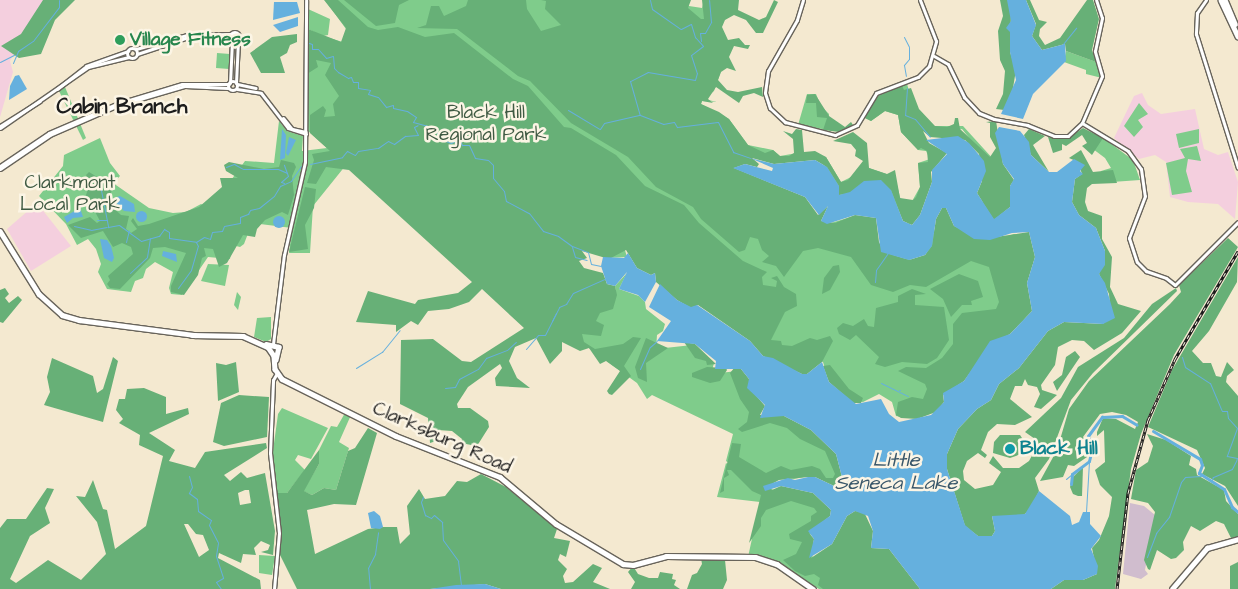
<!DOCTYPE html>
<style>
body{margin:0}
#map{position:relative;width:1238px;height:589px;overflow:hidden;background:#f4e9d0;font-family:"Architects Daughter",sans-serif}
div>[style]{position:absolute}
.built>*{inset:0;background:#f4cfde}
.industrial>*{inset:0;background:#d0bdce}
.green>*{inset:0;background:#7fcc8b}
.forest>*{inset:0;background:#67b077}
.water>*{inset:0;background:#65b0de}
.round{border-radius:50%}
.stream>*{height:1px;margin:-0.5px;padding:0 0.5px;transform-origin:0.5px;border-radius:0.5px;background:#65b0de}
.river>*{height:3px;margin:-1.5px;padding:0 1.5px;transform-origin:1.5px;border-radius:1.5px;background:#65b0de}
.roads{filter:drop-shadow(1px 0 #68645b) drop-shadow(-1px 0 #68645b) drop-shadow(0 1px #68645b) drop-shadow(0 -1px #68645b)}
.minor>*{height:3px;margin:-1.5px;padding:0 1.5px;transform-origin:1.5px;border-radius:1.5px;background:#fff}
.minor>.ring{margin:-1.5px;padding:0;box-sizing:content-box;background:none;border:3px solid #fff;border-radius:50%}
.major>*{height:4.5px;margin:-2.25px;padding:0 2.25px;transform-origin:2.25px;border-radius:2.25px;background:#fff}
.rail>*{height:3px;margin-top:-1.5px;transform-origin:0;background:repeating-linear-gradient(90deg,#fcf5e5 0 4px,#1c1c1c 0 8px);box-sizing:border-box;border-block:1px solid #1c1c1c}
.dots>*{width:14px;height:14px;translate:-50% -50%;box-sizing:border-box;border:2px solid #fcf5e5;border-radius:50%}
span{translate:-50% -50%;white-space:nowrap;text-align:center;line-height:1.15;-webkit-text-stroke:5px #fcf5e5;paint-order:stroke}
.leisure-label{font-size:19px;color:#27864d;font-weight:700}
.left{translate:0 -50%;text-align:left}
.park-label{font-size:19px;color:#3f5a43}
.street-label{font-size:19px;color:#1c1c1c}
.culture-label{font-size:19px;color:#0d838f;font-weight:700}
.water-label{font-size:20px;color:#39576a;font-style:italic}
.quarter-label{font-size:21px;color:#1c1c1c;font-weight:700}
</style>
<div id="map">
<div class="built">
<i style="clip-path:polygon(0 0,44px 0,10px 61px,13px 72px,0 117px)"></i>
<i style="clip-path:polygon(1142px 93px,1148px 105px,1161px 114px,1195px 109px,1204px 149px,1218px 155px,1228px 152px,1238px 182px,1235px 219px,1218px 204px,1188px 202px,1170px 197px,1166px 162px,1155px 155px,1139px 159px,1114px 138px,1134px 96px)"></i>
<i style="clip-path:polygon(37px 203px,71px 246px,31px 271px,7px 229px)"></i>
</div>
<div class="industrial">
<i style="clip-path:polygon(1130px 503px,1144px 506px,1155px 515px,1145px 570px,1148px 574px,1141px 579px,1123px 574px)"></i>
</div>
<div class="green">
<i style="clip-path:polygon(325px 0,681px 0,689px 6px,702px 8px,704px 0,729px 0,713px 33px,726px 57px,714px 91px,704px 99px,717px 102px,702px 101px,701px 104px,729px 119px,748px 145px,773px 150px,780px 156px,803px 152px,826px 157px,841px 182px,869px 168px,895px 177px,901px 201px,911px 203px,920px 187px,918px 163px,930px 159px,926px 151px,918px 150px,901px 132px,898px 115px,885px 111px,871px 121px,865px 118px,878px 95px,907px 84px,914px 107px,931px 126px,953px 126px,956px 119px,956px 126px,963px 126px,994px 160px,997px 158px,1007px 190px,1006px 208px,993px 218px,983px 205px,981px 192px,994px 169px,962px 129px,938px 134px,913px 117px,908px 117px,913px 120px,925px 142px,945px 155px,934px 168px,928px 168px,930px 183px,917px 216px,909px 224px,902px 218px,885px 179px,865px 176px,849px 189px,837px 193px,837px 184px,822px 162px,814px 159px,773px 163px,762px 160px,743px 153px,726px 136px,721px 124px,691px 106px,681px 109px,679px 117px,640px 114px,631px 91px,632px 104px,640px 119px,673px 130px,706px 131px,705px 143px,719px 169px,753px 181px,757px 186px,766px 185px,792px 196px,818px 221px,831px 223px,854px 216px,872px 220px,878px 247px,874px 258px,882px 254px,917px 261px,926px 255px,941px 211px,952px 225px,975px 239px,989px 242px,1014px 234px,1025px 236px,1030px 261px,1023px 284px,1029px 311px,1023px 321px,1004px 335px,989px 337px,989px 343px,970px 367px,938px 393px,939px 406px,929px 414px,907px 418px,896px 416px,892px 402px,879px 394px,863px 402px,854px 401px,828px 378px,823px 362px,817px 360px,804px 370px,791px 365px,778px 356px,763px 352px,747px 336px,697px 304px,687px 305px,678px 300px,661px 285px,655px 266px,648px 272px,642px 270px,625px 239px,622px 240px,627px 257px,607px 258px,560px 235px,542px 233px,555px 254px,585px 273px,582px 287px,576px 292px,603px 290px,616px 293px,615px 286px,627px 273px,619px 289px,639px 296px,645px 302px,646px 309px,665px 324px,663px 331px,657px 335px,656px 349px,692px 345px,714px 363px,711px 374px,737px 371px,745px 378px,743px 386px,760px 405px,751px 420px,783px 419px,811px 433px,816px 442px,833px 455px,838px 480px,834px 484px,814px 475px,794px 479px,786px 477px,768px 483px,755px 482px,726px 461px,733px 434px,652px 395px,647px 399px,637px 383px,542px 314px,525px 327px,346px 165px,313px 206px,310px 253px,289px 253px,292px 228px,252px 223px,244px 244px,240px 247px,232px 245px,230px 259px,208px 257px,182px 295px,171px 294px,169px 288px,173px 272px,155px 262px,146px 269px,143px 278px,135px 281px,131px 292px,107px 289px,98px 272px,101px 264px,96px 249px,88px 239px,77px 245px,66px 224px,39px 196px,63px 166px,64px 155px,100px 138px,110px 163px,120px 176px,113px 183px,149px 208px,173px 213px,186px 212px,201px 204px,210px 209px,245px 161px,274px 163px,279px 121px,287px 131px,303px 136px,302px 151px,327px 148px,307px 130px,305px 31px,318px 34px,308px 29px,308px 9px,330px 19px,328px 35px,323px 36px,359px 47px)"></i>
<i style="clip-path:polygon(1066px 51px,1099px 63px,1102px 78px,1086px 74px,1086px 70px,1064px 62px)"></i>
<i style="clip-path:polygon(217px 53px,230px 54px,229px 69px,216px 68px)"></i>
<i style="clip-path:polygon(65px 87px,86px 138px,83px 140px,59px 91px)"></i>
<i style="clip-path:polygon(807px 94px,816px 94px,821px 106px,829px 114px,828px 130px,798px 125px)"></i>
<i style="clip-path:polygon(1139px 103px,1148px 114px,1138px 120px,1143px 127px,1134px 137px,1124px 126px)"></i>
<i style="clip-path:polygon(1199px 129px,1199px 143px,1179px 148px,1176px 134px)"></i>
<i style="clip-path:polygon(1102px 137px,1133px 160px,1140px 180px,1098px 183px,1101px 171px,1111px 168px,1105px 158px,1093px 149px)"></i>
<i style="clip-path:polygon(1197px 146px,1201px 161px,1188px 159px,1186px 171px,1192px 192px,1172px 195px,1166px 163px,1185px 158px,1180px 149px)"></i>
<i style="clip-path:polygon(208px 264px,229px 265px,225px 286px,201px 281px)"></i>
<i style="clip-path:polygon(237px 292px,241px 297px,238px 310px,234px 305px)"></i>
<i style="clip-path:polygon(271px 317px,271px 339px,266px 342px,254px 337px,257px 318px)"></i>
<i style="clip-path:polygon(282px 408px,328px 428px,311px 459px,298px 455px,295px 460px,305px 470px,287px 493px,276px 493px,272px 458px,278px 414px)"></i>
<i style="clip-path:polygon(345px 413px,351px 415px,339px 442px,349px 448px,336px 490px,324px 488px,312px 495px,303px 491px,319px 464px,319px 450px,331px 426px,337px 427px)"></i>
<i style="clip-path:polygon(726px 463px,750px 482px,822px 506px,809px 538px,815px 569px,916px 589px,819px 589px,784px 567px,748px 557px,760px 502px,717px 497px)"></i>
<i style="clip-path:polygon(259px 555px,275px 556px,272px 575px,259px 573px)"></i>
</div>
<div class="forest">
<i style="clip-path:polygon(43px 0,75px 0,55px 20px,41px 54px,19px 58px,1px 46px,21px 34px)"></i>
<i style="clip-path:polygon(324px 0,338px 0,368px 27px,378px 30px,398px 27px,425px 37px,454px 33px,513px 79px,528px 86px,564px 127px,571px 128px,616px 155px,645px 186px,684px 205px,699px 223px,743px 261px,767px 272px,762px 277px,763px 285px,776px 287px,777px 281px,771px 278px,777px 276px,784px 287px,796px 294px,797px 306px,785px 312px,771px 340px,781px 341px,782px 345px,792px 346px,810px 338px,817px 340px,830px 336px,833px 341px,822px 362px,807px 374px,802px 374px,763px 356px,750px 341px,698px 305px,691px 308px,677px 300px,656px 282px,655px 273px,651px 275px,637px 268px,626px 250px,609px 259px,582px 251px,587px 258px,579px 261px,584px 268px,603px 273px,607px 284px,615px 286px,617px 295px,613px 309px,600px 313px,596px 321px,604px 325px,601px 336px,582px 334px,584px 342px,595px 349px,623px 344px,633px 337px,641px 338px,624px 366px,631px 376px,612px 395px,609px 394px,607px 391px,620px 371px,606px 361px,600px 364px,589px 348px,580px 351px,562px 342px,562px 351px,550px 364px,536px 338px,515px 347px,509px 361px,517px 378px,530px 388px,496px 386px,495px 378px,502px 368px,500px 364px,468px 387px,457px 404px,458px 408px,470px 408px,488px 421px,489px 427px,477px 446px,466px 444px,461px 457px,457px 455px,462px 439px,452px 431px,438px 430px,436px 441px,430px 443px,428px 418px,400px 404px,401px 340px,433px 339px,462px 361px,471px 362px,524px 328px,482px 289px,469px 302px,449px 309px,428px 311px,418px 325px,411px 321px,396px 332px,396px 325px,356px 322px,368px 291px,415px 304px,418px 300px,458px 293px,472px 282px,349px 170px,326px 167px,316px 184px,307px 183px,314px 160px,312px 154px,330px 151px,310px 133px,310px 115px,323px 106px,326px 110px,324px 117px,335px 116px,333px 104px,339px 96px,325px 75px,331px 63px,316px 60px,318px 67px,307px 74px,308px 29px,341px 42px,346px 28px)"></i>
<i style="clip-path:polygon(344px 0,409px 0,399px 5px,395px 23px,376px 26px)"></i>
<i style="clip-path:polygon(468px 0,526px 0,527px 9px,541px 31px,561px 25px,545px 9px,546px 1px,541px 0,691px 0,688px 8px,701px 19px,704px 19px,702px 0,739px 0,738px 10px,759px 20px,766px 17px,774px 0,778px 2px,763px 33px,756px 33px,746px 20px,734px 15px,725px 20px,722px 27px,728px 40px,739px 38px,745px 45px,750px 45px,748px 49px,734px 46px,729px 57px,736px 71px,727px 68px,721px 72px,718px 80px,727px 90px,738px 92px,762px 87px,763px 97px,754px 93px,743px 96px,739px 103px,716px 87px,708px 99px,713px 103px,702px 101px,701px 104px,719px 112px,729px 119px,748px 145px,765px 153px,773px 150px,780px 156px,789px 156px,794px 153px,793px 139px,783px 131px,792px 134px,796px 129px,802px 130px,804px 152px,815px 151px,826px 157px,841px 182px,848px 180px,863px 161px,855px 156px,856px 150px,851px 144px,833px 141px,853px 132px,867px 143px,869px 168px,887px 174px,895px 170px,900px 198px,913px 200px,916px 197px,920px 187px,918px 163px,928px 162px,927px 151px,921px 148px,918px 150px,901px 132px,898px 115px,885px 111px,871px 121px,865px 118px,876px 97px,902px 86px,904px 90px,911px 88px,919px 109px,935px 126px,947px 127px,954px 124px,955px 118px,958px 118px,960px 129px,990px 157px,996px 148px,990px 137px,990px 123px,986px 122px,996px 121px,1003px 164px,1014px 180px,1010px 186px,1010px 207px,994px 220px,977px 193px,982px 181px,979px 154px,965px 140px,930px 137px,923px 131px,929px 143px,947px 153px,931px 172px,932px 182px,920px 215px,912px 225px,903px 221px,891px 190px,839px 195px,839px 186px,827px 167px,815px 160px,774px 164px,752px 158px,759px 164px,757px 167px,745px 164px,734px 168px,805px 197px,818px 215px,828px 206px,821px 221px,835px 223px,855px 215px,876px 218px,879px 242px,884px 252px,909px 260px,925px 255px,932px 246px,936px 219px,942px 208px,946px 208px,954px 226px,982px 239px,1029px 232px,1035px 257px,1027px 283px,1032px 311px,1010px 334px,990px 345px,964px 381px,943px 395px,944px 402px,936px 412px,917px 419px,901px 418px,896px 415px,898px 402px,912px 397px,923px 399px,927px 389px,925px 384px,898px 371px,906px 367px,926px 368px,942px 358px,953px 344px,953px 324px,962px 313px,996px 309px,999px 302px,989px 267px,971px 261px,926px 287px,910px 285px,893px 292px,871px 285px,851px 257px,818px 248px,803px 251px,784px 277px,776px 266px,762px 262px,769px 256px,762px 250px,758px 239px,750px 237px,745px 250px,739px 252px,701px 219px,693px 207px,656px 187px,628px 157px,571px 123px,530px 81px,518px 76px,457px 29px,417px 28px,426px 25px,431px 6px,439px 6px,444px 16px,466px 6px)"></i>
<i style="clip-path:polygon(1000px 0,1008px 0,1011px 14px,1010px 52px,1016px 70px,1012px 94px,1004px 110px,996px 109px,1003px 94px,1005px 71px,1000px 60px,998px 31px,1003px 16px)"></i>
<i style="clip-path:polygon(1026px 0,1030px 0,1039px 20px,1047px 22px,1040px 29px,1039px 36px,1045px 45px,1060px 38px,1087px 0,1093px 0,1099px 19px,1092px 50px,1096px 62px,1066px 51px,1065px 44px,1042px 50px,1032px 36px,1036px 24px)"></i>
<i style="clip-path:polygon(297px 34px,297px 42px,290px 45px,287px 53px,280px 57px,285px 73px,261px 73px,250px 53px,272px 37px)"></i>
<i style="clip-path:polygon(815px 94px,829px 116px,845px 127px,851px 122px,853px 125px,839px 132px,823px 130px,827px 118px,817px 117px,816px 103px,806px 103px,807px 95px)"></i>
<i style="clip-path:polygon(1083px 128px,1103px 138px,1092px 155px,1082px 146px,1087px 143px,1082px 135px,1066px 146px,1062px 144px,1062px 150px,1053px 153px,1048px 137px,1067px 139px)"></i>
<i style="clip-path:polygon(1029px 129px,1045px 136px,1033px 145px,1049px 172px,1031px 155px,1024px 135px)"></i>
<i style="clip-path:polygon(1081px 150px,1093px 172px,1113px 170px,1117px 183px,1092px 184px,1087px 188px,1085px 202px,1088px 211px,1102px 216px,1102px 239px,1112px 257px,1110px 287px,1118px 304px,1141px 311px,1122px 333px,1094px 350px,1084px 341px,1072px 340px,1058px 347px,1055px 365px,1041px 385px,1042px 390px,1057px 395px,1041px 409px,1034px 407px,1040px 394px,1037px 387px,1028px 385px,1025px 379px,1022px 386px,1015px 386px,1010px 399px,1032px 417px,1015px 425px,997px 424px,988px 432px,981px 450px,987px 455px,985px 458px,978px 453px,967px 461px,963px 471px,964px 480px,975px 489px,993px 485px,1001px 472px,989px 463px,993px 456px,1003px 468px,1019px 468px,1029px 461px,1037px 446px,1035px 439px,1025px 432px,1061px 398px,1078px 367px,1124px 338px,1152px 304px,1176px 288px,1177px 291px,1093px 373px,1071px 400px,1049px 459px,1035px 478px,1039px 491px,1030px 510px,1022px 516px,992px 516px,995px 531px,992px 536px,978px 536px,965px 526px,947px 469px,947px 454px,958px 429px,977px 409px,991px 400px,999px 384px,1019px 368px,1048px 331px,1064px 322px,1103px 324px,1110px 308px,1109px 294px,1099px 274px,1105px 251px,1096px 228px,1079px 215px,1072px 202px,1075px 179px,1082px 174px,1078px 162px,1069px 158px)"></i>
<i style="clip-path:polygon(281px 160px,294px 163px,296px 167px,292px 176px,294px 195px,288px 215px,282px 212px,265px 220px,257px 229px,255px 237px,243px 235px,227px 263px,219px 267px,213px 249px,204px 248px,206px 256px,202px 258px,198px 275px,184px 295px,171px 292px,171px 286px,186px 253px,165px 247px,153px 248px,150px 258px,120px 289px,110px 288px,107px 284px,110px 280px,108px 276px,133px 254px,131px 247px,122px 243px,113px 247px,103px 231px,81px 238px,68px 225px,90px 217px,97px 223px,100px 221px,86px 195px,90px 183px,86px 175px,89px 172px,107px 183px,112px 190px,107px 202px,121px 215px,129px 216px,126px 229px,131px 233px,137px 229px,131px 221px,133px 218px,138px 226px,149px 224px,199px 207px,222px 187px,220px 178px,238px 178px,226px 171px,224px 165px,229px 162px,264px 169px,279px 167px)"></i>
<i style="clip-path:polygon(305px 187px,316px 189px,314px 208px,305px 225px,308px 249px,289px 252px)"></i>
<i style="clip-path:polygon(1228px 238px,1238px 247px,1174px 355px,1141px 434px,1131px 469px,1115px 589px,1051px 589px,1064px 580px,1083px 580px,1097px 574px,1092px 548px,1099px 540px,1109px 516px,1112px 497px,1100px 485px,1095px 470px,1105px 462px,1104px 430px,1097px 436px,1097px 432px,1103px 418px,1116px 419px,1135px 429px,1138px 422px,1126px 415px,1112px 412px,1100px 414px,1083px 437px,1089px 447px,1087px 457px,1074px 466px,1068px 465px,1063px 477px,1040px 481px,1057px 450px,1069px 409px,1089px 381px,1170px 304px,1181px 292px,1179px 285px)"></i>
<i style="clip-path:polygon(1238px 257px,1237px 282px,1209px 331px,1192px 351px,1203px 363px,1211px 363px,1216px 376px,1221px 377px,1227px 362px,1234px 370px,1227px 376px,1226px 382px,1238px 396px,1238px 506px,1225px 486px,1202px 474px,1205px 468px,1197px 450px,1148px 427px,1172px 370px)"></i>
<i style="clip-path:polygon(839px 265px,840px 272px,830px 290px,822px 294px,824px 278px,833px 266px)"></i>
<i style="clip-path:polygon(959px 274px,978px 281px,983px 297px,971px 301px,972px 305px,962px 305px,951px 317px,943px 299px,930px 289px)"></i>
<i style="clip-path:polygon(5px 288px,9px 294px,5px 298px,9px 303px,18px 296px,22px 300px,3px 323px,0 322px,0 290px)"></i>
<i style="clip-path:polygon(912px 289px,926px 294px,915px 295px,915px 305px,944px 307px,949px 340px,937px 358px,927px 364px,902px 362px,885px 367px,875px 364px,879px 357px,856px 335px,850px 340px,839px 334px,837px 328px,843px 323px,853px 326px,864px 319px,868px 326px,874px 327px,876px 308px,898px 302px,898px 296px)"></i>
<i style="clip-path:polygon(646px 338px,668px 348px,646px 363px,647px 382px,638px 378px,635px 367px)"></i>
<i style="clip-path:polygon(684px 342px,695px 344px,716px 364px,707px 365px,706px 361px,695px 358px)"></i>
<i style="clip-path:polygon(1075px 351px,1080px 357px,1057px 391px,1053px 382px,1062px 375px,1066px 357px)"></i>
<i style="clip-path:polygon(113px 357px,118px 361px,103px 422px,44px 405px,50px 392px,47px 377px,52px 358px,93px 376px,97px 393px,103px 389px)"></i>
<i style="clip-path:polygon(236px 362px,239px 392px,218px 401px,216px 363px,226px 365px)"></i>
<i style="clip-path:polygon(830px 365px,849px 389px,863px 398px,861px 403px,853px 403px,829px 382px,823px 366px)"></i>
<i style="clip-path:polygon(707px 367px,726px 368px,727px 370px,720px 381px,710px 383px,692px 377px,692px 373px)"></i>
<i style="clip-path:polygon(735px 367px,741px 369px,749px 379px,751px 390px,765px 406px,760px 415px,784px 416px,811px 430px,836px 454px,842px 477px,840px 485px,834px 486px,815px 477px,808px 477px,779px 480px,768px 486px,772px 490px,781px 486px,813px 493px,831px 510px,830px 516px,809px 533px,814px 539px,811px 558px,832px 544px,847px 516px,855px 511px,864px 512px,873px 531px,871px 548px,889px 549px,920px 589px,823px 589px,818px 585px,820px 578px,814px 574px,805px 576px,795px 571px,783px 560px,796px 554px,802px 542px,790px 539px,789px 534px,811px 521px,811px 516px,817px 512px,814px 508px,791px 501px,766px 510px,761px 518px,761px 526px,749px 543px,761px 495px,752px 491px,731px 470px,727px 470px,729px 475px,724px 478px,724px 491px,720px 493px,732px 443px,741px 444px,739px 457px,766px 473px,781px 466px,791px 470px,812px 466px,820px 469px,826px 478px,833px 478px,835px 474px,825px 451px,800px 439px,787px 428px,770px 423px,742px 432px,738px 429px,747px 422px,749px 412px,740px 399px,730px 373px)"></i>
<i style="clip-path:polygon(evenodd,144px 388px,166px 397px,166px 414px,188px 408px,189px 414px,149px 433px,175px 450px,169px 461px,195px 468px,205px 452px,266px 443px,267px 448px,224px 475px,230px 481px,241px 472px,247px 478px,265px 473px,275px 531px,273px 555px,261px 552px,268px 550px,270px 545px,261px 541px,254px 548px,256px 555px,243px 554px,241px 563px,219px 553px,218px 558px,260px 580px,261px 589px,0 589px,0 528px,7px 519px,26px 519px,47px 488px,54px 489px,45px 508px,50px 523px,30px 536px,10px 579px,16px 583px,48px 560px,81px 580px,106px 554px,97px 522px,76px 496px,85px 497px,93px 480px,103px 509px,107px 510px,115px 549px,146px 526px,163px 456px,139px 445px,140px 435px,119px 423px,123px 419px,116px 410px,119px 399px,125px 399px,127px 389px,144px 388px,245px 490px,249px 490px,251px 503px,240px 505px,238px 493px,245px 490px,144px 388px,184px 524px,188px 524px,196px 534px,203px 535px,209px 550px,199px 557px,184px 524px)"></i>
<i style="clip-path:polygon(239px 395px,269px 397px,267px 437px,224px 446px,213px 442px,221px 403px)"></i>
<i style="clip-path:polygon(368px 428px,377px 433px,356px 505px,334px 504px,307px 510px,315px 554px,368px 529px,383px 527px,397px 527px,400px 544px,410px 534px,407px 506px,419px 489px,425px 499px,445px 496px,457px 481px,467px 482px,481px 474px,506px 487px,557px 529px,554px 538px,570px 541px,566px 557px,560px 554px,558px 560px,567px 569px,563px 576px,565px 583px,573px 582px,593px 564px,602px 568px,593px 582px,610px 589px,501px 589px,485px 584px,430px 589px,297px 589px,280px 555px,281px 527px,276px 493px,287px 493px,319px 450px,319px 464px,304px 491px,312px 495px,324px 488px,336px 490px,348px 451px,355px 448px)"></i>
<i style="clip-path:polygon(1147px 434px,1166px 440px,1191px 456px,1189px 465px,1196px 469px,1197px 475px,1224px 490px,1226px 501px,1238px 514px,1238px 537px,1231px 538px,1224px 524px,1216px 521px,1200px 531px,1191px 526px,1183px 542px,1184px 550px,1176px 558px,1171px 559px,1157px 550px,1150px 570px,1148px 569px,1144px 560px,1155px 512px,1148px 503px,1131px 499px,1136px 470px,1148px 462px,1153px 446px)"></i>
<i style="clip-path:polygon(1000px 435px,1020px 435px,1026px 444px,1024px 453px,1010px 458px,993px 453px,994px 442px)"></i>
<i style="clip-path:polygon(1083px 467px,1082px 496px,1078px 496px,1073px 494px,1070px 487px,1073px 477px)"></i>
<i style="clip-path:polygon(701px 558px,725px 560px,727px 580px,723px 589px,687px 589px,692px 575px,697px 573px,702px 564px)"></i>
<i style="clip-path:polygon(1238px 562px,1238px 589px,1230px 589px,1230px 566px)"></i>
<i style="clip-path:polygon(633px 566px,638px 574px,649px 578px,658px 578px,660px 572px,673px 574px,672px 579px,676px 580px,674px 585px,680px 589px,631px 589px,635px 582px,628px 572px)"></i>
</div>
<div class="water">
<i style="clip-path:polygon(1007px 0,1026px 0,1036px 25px,1032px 36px,1042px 50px,1065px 44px,1066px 61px,1033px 94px,1023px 119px,1001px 114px,1016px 80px,1010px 52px,1010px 32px,1006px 28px,1011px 21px)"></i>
<i style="clip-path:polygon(274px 2px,297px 2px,300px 13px,273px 20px)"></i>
<i style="clip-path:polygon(298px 17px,298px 26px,280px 32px,273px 25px)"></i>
<i style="clip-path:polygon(19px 75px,27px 89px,9px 100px,10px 86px,15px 76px)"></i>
<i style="clip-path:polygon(999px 127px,1020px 131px,1029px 142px,1031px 155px,1049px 172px,1057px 172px,1074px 159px,1085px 165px,1080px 171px,1083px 174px,1075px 179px,1072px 202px,1079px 215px,1096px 228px,1105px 251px,1105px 265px,1099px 274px,1105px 283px,1115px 318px,1103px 324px,1064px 322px,1048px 331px,1019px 368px,999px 384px,991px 400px,977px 409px,958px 429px,947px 454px,947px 469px,965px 525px,978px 536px,992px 536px,995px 531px,992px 516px,1025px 514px,1039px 491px,1070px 516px,1072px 525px,1079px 522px,1083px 512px,1090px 512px,1090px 524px,1101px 536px,1091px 549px,1098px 566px,1097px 574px,1083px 580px,1064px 580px,1051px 589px,920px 589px,889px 549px,871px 548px,873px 531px,868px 516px,855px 511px,847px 516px,832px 544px,809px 558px,814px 539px,808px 531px,830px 516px,831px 510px,813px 493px,781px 486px,765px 491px,763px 486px,788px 478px,795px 480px,808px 477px,815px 477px,834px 486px,840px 485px,842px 477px,836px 454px,811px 430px,784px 416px,760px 418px,765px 405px,747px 388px,749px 379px,741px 369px,715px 369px,716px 361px,695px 344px,657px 341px,671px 321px,649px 307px,660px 284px,677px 300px,691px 307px,697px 305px,750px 341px,763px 356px,773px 358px,802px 374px,807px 374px,822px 362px,829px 382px,856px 404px,881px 399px,889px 414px,899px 422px,931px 415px,944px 402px,943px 393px,964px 381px,990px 341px,1010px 334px,1032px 311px,1027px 283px,1035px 257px,1029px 232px,1012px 233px,990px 240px,974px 239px,954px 226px,946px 208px,942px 208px,936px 219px,932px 246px,925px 255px,909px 260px,881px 252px,876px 218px,855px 215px,827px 224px,821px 221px,828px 206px,819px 215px,805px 197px,733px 168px,745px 164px,772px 171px,773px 168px,750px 158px,774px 164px,815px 160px,827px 167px,839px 186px,839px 195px,850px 192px,864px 181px,881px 180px,891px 190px,903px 221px,912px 225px,920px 215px,932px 182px,932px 170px,947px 154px,926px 140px,958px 136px,969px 143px,984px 161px,986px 171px,977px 193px,994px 219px,1010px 207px,1010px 186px,1014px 179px,1003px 164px,995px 133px)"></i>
<i style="clip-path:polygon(282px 129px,286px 135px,285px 158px,280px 160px)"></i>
<i style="clip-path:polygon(289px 137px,296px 140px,288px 156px,286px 153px)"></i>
<i style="clip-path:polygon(120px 196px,134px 204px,135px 212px,124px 211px,117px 204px,117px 197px)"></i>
<i style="clip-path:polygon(80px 208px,83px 217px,73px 218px,67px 223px,64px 217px)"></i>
<i class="round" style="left:135.5px;top:210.5px;width:11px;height:11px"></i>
<i class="round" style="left:273px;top:216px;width:12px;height:12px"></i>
<i style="clip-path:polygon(100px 239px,107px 240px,111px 246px,114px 258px,112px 262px,104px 258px)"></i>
<i style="clip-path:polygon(163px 251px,176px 254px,177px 262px,162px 256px)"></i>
<i style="clip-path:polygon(628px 253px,637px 268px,651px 275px,655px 273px,656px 282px,645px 302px,638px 295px,619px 289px,627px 272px,615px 286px,607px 284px,601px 266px,603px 257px,624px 258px)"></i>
<i style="clip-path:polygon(374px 511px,380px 516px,383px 527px,380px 529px,371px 528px,368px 513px)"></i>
<i style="clip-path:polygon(485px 584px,501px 589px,430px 589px,456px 585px)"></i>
</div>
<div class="stream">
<i style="left:650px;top:0;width:9px;rotate:77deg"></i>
<i style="left:652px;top:9px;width:35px;rotate:35deg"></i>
<i style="left:681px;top:29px;width:11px;rotate:-27deg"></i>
<i style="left:691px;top:24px;width:14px;rotate:73deg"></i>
<i style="left:695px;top:37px;width:12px;rotate:48deg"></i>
<i style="left:703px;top:46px;width:15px;rotate:143deg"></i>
<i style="left:691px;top:55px;width:19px;rotate:72deg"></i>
<i style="left:697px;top:73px;width:7px;rotate:106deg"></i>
<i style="left:695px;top:80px;width:48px;rotate:-170.3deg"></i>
<i style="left:648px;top:72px;width:20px;rotate:153deg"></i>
<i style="left:630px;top:81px;width:35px;rotate:74deg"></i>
<i style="left:640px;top:115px;width:25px;rotate:21deg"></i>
<i style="left:663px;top:124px;width:11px;rotate:-10deg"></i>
<i style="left:674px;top:122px;width:6px;rotate:59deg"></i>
<i style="left:677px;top:127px;width:41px;rotate:-7deg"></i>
<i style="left:718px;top:122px;width:34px;rotate:63deg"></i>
<i style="left:733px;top:152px;width:18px;rotate:19deg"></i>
<i style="left:904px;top:37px;width:11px;rotate:63deg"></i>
<i style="left:909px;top:47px;width:12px;rotate:90deg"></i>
<i style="left:909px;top:59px;width:8px;rotate:130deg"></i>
<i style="left:904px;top:65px;width:11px;rotate:80deg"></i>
<i style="left:701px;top:41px;width:8px;rotate:-97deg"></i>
<i style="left:700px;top:33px;width:5px"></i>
<i style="left:705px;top:33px;width:13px;rotate:-61deg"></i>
<i style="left:711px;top:22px;width:22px;rotate:-95deg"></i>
<i style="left:309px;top:43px;width:3px;rotate:18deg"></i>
<i style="left:312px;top:44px;width:5px;rotate:90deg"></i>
<i style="left:312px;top:49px;width:6px"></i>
<i style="left:318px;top:49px;width:12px;rotate:48deg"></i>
<i style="left:326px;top:58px;width:7px;rotate:-16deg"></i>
<i style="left:333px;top:56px;width:12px;rotate:85deg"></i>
<i style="left:334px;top:68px;width:6px;rotate:45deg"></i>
<i style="left:338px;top:72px;width:12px;rotate:31deg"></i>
<i style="left:348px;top:78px;width:3px;rotate:-18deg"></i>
<i style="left:351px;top:77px;width:5px;rotate:68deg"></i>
<i style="left:353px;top:82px;width:5px"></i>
<i style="left:358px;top:82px;width:6px;rotate:90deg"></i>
<i style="left:358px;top:88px;width:12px;rotate:9deg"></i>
<i style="left:370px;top:90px;width:4px;rotate:117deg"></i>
<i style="left:368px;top:94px;width:10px;rotate:17deg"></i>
<i style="left:378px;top:97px;width:13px;rotate:51deg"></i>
<i style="left:386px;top:107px;width:7px;rotate:-16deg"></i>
<i style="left:393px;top:105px;width:3px;rotate:90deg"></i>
<i style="left:393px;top:108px;width:14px;rotate:12deg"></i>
<i style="left:407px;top:111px;width:11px;rotate:34deg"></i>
<i style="left:416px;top:117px;width:6px;rotate:121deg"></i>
<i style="left:413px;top:122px;width:24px;rotate:15deg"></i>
<i style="left:436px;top:128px;width:10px;rotate:79deg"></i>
<i style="left:438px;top:138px;width:14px;rotate:21deg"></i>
<i style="left:451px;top:143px;width:9px;rotate:-27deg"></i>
<i style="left:459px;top:139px;width:7px;rotate:63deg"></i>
<i style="left:462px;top:145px;width:7px"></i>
<i style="left:469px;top:145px;width:14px;rotate:65deg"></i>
<i style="left:475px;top:158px;width:13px;rotate:9deg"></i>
<i style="left:488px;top:160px;width:7px;rotate:45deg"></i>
<i style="left:493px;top:165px;width:13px;rotate:90deg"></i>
<i style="left:493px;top:178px;width:17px;rotate:50deg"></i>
<i style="left:504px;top:191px;width:10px;rotate:79deg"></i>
<i style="left:506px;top:201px;width:26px;rotate:28deg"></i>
<i style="left:529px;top:213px;width:23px;rotate:52deg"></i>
<i style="left:543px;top:231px;width:16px;rotate:18deg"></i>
<i style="left:558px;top:236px;width:17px;rotate:36deg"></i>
<i style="left:572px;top:246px;width:17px;rotate:21deg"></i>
<i style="left:588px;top:252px;width:12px;rotate:76deg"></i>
<i style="left:591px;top:264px;width:10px;rotate:11deg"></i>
<i style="left:1063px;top:44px;width:21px;rotate:-51deg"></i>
<i style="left:0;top:62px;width:16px;rotate:-27deg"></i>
<i style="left:13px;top:63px;width:13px;rotate:-67deg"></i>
<i style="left:18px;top:51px;width:18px;rotate:-34deg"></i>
<i style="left:33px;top:41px;width:43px;rotate:-52.6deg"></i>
<i style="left:59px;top:7px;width:7px;rotate:-90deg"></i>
<i style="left:907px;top:88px;width:27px;rotate:94deg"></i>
<i style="left:905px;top:115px;width:11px;rotate:22deg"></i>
<i style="left:915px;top:119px;width:23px;rotate:50deg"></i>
<i style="left:568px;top:110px;width:37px;rotate:31deg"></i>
<i style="left:600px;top:129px;width:7px;rotate:-56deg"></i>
<i style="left:604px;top:123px;width:37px;rotate:-13deg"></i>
<i style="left:310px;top:164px;width:33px;rotate:-12deg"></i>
<i style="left:342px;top:157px;width:8px;rotate:-50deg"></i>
<i style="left:347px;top:151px;width:9px;rotate:27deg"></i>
<i style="left:355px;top:155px;width:5px;rotate:-53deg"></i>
<i style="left:358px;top:151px;width:20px;rotate:-9deg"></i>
<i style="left:378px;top:148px;width:12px;rotate:-35deg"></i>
<i style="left:388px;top:141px;width:7px;rotate:27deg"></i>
<i style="left:394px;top:144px;width:14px;rotate:-36deg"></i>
<i style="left:405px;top:136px;width:13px;rotate:-4deg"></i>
<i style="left:418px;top:135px;width:9px;rotate:-117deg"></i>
<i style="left:414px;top:127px;width:4px;rotate:-27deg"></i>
<i style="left:226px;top:167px;width:9px;rotate:-21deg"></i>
<i style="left:234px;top:164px;width:10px;rotate:29deg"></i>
<i style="left:243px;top:169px;width:35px"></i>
<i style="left:278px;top:169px;width:10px;rotate:24deg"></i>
<i style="left:93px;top:179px;width:14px;rotate:54deg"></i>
<i style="left:101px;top:190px;width:38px;rotate:79deg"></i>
<i style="left:108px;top:227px;width:11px;rotate:-10deg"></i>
<i style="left:119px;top:225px;width:27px;rotate:36deg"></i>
<i style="left:141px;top:241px;width:19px;rotate:-16deg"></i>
<i style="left:159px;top:236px;width:9px;rotate:-54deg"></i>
<i style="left:164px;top:229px;width:6px;rotate:31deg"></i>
<i style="left:169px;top:232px;width:6px;rotate:90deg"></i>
<i style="left:169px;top:238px;width:27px;rotate:8deg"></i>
<i style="left:284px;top:183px;width:3px;rotate:-162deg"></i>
<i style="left:281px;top:182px;width:9px;rotate:-41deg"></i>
<i style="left:288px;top:176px;width:12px;rotate:-110deg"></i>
<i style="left:97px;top:220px;width:10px"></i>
<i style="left:74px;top:226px;width:17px;rotate:13deg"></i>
<i style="left:91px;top:230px;width:16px;rotate:-11deg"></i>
<i style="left:126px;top:242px;width:12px;rotate:-76deg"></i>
<i style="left:572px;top:247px;width:10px;rotate:73deg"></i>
<i style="left:575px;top:257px;width:12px;rotate:14deg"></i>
<i style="left:130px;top:273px;width:23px;rotate:-43deg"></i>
<i style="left:147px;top:257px;width:19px;rotate:-81deg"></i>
<i style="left:875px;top:282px;width:12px;rotate:-85deg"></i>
<i style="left:876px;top:270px;width:21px;rotate:-55deg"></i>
<i style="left:178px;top:288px;width:22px;rotate:-54deg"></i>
<i style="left:191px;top:270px;width:25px;rotate:-74deg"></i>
<i style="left:198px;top:246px;width:4px;rotate:-117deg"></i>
<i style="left:196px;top:242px;width:9px;rotate:-32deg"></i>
<i style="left:204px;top:237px;width:6px;rotate:18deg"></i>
<i style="left:210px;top:239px;width:7px;rotate:-74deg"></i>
<i style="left:212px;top:232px;width:10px;rotate:-6deg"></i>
<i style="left:222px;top:231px;width:5px;rotate:-68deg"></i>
<i style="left:224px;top:226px;width:16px;rotate:-11deg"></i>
<i style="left:240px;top:223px;width:6px;rotate:-90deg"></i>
<i style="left:240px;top:217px;width:9px;rotate:-21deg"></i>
<i style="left:248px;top:214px;width:4px;rotate:-63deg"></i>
<i style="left:250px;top:210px;width:9px;rotate:-13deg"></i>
<i style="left:259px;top:208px;width:19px;rotate:-39deg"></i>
<i style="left:274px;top:196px;width:12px;rotate:-59deg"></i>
<i style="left:280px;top:186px;width:12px;rotate:-24deg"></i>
<i style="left:291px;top:181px;width:18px;rotate:-56deg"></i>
<i style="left:552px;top:321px;width:9px;rotate:-63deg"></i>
<i style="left:526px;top:349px;width:18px;rotate:-49deg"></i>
<i style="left:538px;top:335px;width:7px"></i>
<i style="left:545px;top:335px;width:31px;rotate:-63deg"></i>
<i style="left:559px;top:307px;width:8px;rotate:-23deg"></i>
<i style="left:566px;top:304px;width:13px;rotate:-58deg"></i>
<i style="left:573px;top:293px;width:36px;rotate:-24deg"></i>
<i style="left:1182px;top:357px;width:10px;rotate:73deg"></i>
<i style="left:1185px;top:367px;width:30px;rotate:33deg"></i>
<i style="left:1210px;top:383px;width:30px;rotate:67deg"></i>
<i style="left:1222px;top:411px;width:5px"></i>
<i style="left:1227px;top:411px;width:7px;rotate:82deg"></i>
<i style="left:1228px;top:418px;width:13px;rotate:48deg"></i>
<i style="left:1237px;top:428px;width:30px;rotate:110deg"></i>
<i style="left:1227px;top:456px;width:10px;rotate:11deg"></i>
<i style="left:1237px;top:458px;width:3px;rotate:108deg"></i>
<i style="left:1236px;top:461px;width:9px;rotate:117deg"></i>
<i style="left:1232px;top:469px;width:21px;rotate:157deg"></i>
<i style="left:1213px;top:477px;width:5px;rotate:112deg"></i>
<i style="left:356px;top:368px;width:31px;rotate:-32deg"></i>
<i style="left:382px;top:352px;width:28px;rotate:-51deg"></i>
<i style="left:640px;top:369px;width:24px;rotate:-66deg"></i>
<i style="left:650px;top:347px;width:9px;rotate:-41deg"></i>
<i style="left:881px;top:383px;width:30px;rotate:26deg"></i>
<i style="left:445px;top:388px;width:10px;rotate:-6deg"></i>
<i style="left:455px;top:387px;width:9px;rotate:-63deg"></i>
<i style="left:459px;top:379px;width:21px;rotate:-28deg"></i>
<i style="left:478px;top:369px;width:14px;rotate:-54deg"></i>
<i style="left:486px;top:358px;width:22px;rotate:-21deg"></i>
<i style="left:507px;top:350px;width:12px;rotate:-42deg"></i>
<i style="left:899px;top:390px;width:1px"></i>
<i style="left:189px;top:476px;width:11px;rotate:75deg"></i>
<i style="left:192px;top:487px;width:7px;rotate:117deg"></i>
<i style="left:189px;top:493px;width:10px;rotate:37deg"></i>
<i style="left:197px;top:499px;width:12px;rotate:85deg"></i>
<i style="left:198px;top:511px;width:16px;rotate:35deg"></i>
<i style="left:211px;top:520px;width:5px;rotate:112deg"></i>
<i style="left:209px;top:525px;width:20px;rotate:63deg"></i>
<i style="left:218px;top:543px;width:13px;rotate:99deg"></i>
<i style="left:216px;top:556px;width:23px;rotate:72deg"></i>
<i style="left:223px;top:578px;width:8px;rotate:150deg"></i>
<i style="left:216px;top:582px;width:9px;rotate:54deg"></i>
<i style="left:1066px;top:479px;width:8px;rotate:-40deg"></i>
<i style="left:423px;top:497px;width:5px;rotate:112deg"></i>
<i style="left:421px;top:502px;width:14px;rotate:73deg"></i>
<i style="left:425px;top:515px;width:7px;rotate:27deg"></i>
<i style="left:431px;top:518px;width:4px;rotate:-45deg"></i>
<i style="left:434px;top:515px;width:11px;rotate:41deg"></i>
<i style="left:442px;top:522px;width:18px;rotate:87deg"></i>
<i style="left:443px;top:540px;width:26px;rotate:54deg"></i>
<i style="left:458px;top:561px;width:25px;rotate:83deg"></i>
<i style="left:1086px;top:512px;width:51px;rotate:-86.6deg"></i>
<i style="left:1147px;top:557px;width:26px;rotate:-69deg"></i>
<i style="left:1156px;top:533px;width:21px;rotate:-51deg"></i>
<i style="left:1169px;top:517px;width:37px;rotate:-71deg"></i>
<i style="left:1181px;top:482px;width:6px;rotate:-51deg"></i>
<i style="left:1185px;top:477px;width:16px;rotate:-4deg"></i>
<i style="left:370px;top:589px;width:21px;rotate:-95deg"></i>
<i style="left:368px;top:568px;width:16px;rotate:-63deg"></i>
<i style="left:375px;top:554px;width:22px;rotate:-82deg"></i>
</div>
<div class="river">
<i style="left:1153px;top:431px;width:55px;rotate:30.8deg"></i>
<i style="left:1200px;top:459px;width:6px;rotate:72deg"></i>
<i style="left:1202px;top:465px;width:9px;rotate:111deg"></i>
<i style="left:1199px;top:473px;width:30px;rotate:33deg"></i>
<i style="left:1224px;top:489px;width:20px;rotate:66deg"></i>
<i style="left:1232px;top:507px;width:8px;rotate:40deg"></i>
<i style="left:1071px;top:484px;width:10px;rotate:-84deg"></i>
<i style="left:1072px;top:474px;width:21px;rotate:-37deg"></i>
<i style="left:1089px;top:461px;width:8px;rotate:-76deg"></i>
<i style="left:1091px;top:453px;width:17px;rotate:-100deg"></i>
<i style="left:1088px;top:436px;width:24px;rotate:-54deg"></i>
<i style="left:1102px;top:417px;width:20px;rotate:-3deg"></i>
<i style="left:1122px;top:416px;width:17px;rotate:31deg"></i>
</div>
<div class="roads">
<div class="minor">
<i style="left:803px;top:0;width:21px;rotate:107deg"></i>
<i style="left:797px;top:20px;width:59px;rotate:119.6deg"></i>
<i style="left:768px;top:71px;width:22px;rotate:98deg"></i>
<i style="left:765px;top:93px;width:16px;rotate:72deg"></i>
<i style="left:770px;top:108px;width:21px;rotate:43deg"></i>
<i style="left:785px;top:122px;width:52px;rotate:14.6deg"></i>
<i style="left:835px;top:135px;width:24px;rotate:-24deg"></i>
<i style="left:857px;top:125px;width:37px;rotate:-59deg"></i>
<i style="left:876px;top:93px;width:45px;rotate:-20.9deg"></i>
<i style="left:918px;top:77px;width:16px;rotate:-45deg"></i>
<i style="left:929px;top:66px;width:26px;rotate:-74deg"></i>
<i style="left:936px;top:41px;width:44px;rotate:-111.3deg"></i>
<i style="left:1206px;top:0;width:16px;rotate:125deg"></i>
<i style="left:1197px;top:13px;width:21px;rotate:93deg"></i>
<i style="left:1196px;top:34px;width:140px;rotate:72.6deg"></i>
<i class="ring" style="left:230.5px;top:32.5px;width:6px;height:6px"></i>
<i class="ring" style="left:127px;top:48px;width:7px;height:7px"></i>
<i style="left:136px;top:49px;width:53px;rotate:-15.4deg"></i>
<i style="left:187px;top:35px;width:45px;rotate:-1.3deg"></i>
<i style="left:137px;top:54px;width:54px;rotate:-18.4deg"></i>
<i style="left:188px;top:37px;width:44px;rotate:3.9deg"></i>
<i style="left:934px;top:56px;width:16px;rotate:30deg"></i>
<i style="left:948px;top:64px;width:37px;rotate:64deg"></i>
<i style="left:964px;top:97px;width:22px;rotate:47deg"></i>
<i style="left:979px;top:113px;width:16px;rotate:22deg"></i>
<i style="left:994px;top:119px;width:34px;rotate:10deg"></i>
<i style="left:1027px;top:125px;width:29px;rotate:22deg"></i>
<i style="left:1054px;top:136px;width:14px"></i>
<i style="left:1068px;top:136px;width:19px;rotate:-43deg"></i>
<i style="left:1082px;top:123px;width:51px;rotate:-66.9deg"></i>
<i style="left:1102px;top:76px;width:26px;rotate:-106deg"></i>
<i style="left:1095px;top:51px;width:34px;rotate:-78deg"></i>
<i style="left:1102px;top:18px;width:19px;rotate:-108deg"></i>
<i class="ring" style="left:228.5px;top:81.5px;width:6px;height:6px"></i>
<i style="left:230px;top:83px;width:42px;rotate:-87.3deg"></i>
<i style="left:236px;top:83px;width:43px;rotate:-87.3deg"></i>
<i style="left:237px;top:84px;width:19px;rotate:12deg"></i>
<i style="left:57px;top:89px;width:37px;rotate:-38deg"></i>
<i style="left:86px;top:66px;width:45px;rotate:-19.7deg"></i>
<i style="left:237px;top:89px;width:24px;rotate:9deg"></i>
<i style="left:261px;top:93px;width:44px;rotate:52.4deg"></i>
<i style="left:288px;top:128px;width:19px;rotate:18deg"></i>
<i style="left:283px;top:118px;width:14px;rotate:51deg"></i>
<i style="left:292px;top:129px;width:14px;rotate:12deg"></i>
<i style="left:1082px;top:123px;width:54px;rotate:31.3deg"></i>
<i style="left:1128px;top:151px;width:22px;rotate:54deg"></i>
<i style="left:1141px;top:169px;width:27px;rotate:82deg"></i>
<i style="left:1145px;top:196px;width:45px;rotate:110.9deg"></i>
<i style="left:1129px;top:238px;width:25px;rotate:72deg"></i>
<i style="left:1137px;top:262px;width:13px;rotate:45deg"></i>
<i style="left:1146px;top:271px;width:21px;rotate:19deg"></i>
<i style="left:1166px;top:278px;width:11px;rotate:38deg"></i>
<i style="left:1175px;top:285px;width:89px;rotate:-45deg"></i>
<i style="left:0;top:126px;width:47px;rotate:-32deg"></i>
<i style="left:0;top:128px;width:107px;rotate:-34.7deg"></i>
<i style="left:88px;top:67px;width:42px;rotate:-13.7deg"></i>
<i style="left:0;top:166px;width:59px;rotate:-34deg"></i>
<i style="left:49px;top:133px;width:73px;rotate:-23.4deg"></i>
<i style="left:116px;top:104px;width:69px;rotate:-16.9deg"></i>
<i style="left:182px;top:84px;width:47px"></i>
<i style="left:0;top:169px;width:60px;rotate:-34.2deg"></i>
<i style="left:50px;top:135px;width:72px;rotate:-23.7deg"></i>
<i style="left:116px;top:106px;width:72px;rotate:-16.2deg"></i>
<i style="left:185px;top:86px;width:43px;rotate:2.7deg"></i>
<i style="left:273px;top:344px;width:90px;rotate:-83deg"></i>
<i style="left:284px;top:255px;width:95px;rotate:-77.3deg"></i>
<i style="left:305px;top:162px;width:162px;rotate:-89.6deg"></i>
<i style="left:274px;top:589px;width:56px;rotate:-84.9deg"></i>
<i style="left:279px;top:533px;width:81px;rotate:-96.4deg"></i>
<i style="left:270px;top:453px;width:73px;rotate:-87.6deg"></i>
<i style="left:273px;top:380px;width:8px;rotate:-60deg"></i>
</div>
<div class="major">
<i style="left:1221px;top:0;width:40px;rotate:65deg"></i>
<i style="left:1225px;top:0;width:26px;rotate:67deg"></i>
<i style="left:0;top:231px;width:74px;rotate:58.2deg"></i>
<i style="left:39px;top:294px;width:31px;rotate:42deg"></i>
<i style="left:62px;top:315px;width:18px;rotate:16deg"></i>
<i style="left:79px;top:320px;width:117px;rotate:7.4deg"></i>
<i style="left:192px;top:335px;width:51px;rotate:1.1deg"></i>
<i style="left:243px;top:336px;width:27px;rotate:24deg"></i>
<i style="left:268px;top:347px;width:11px;rotate:56deg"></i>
<i style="left:274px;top:356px;width:13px;rotate:86deg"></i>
<i style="left:275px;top:369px;width:12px;rotate:55deg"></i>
<i style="left:282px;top:379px;width:127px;rotate:26.6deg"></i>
<i style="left:396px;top:436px;width:112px;rotate:21.5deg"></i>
<i style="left:500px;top:477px;width:73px;rotate:40deg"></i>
<i style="left:556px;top:524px;width:78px;rotate:30.8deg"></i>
<i style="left:623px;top:564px;width:10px;rotate:6deg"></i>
<i style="left:633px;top:565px;width:34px;rotate:-15deg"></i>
<i style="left:666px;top:556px;width:89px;rotate:0.6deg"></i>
<i style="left:755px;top:557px;width:23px;rotate:18deg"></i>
<i style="left:777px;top:564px;width:44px;rotate:34.8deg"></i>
<i style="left:266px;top:344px;width:13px;rotate:13deg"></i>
<i style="left:279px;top:347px;width:13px;rotate:103deg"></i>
<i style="left:1172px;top:589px;width:54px;rotate:-49.5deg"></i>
<i style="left:1207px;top:548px;width:32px;rotate:-16deg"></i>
</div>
</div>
<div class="rail">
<i style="left:1117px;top:589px;width:97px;rotate:-83.5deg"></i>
<i style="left:1128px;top:493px;width:76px;rotate:-74.7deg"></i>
<i style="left:1148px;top:420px;width:67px;rotate:-66.1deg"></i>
<i style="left:1175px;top:359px;width:125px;rotate:-59.7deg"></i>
</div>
<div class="dots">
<i style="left:120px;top:40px;background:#2e9e5b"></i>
<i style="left:1010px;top:449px;background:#0f9aa8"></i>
</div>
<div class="leisure-label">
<span class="left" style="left:130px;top:40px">Village Fitness</span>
</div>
<div class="park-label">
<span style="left:486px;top:124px">Black Hill<br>Regional Park</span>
<span style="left:70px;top:194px">Clarkmont<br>Local Park</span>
</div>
<div class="street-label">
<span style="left:442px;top:438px;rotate:24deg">Clarksburg Road</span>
</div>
<div class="culture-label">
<span class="left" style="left:1020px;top:449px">Black Hill</span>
</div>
<div class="water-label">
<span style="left:896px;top:472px">Little<br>Seneca Lake</span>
</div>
<div class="quarter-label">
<span style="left:122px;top:107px">Cabin Branch</span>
</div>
</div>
